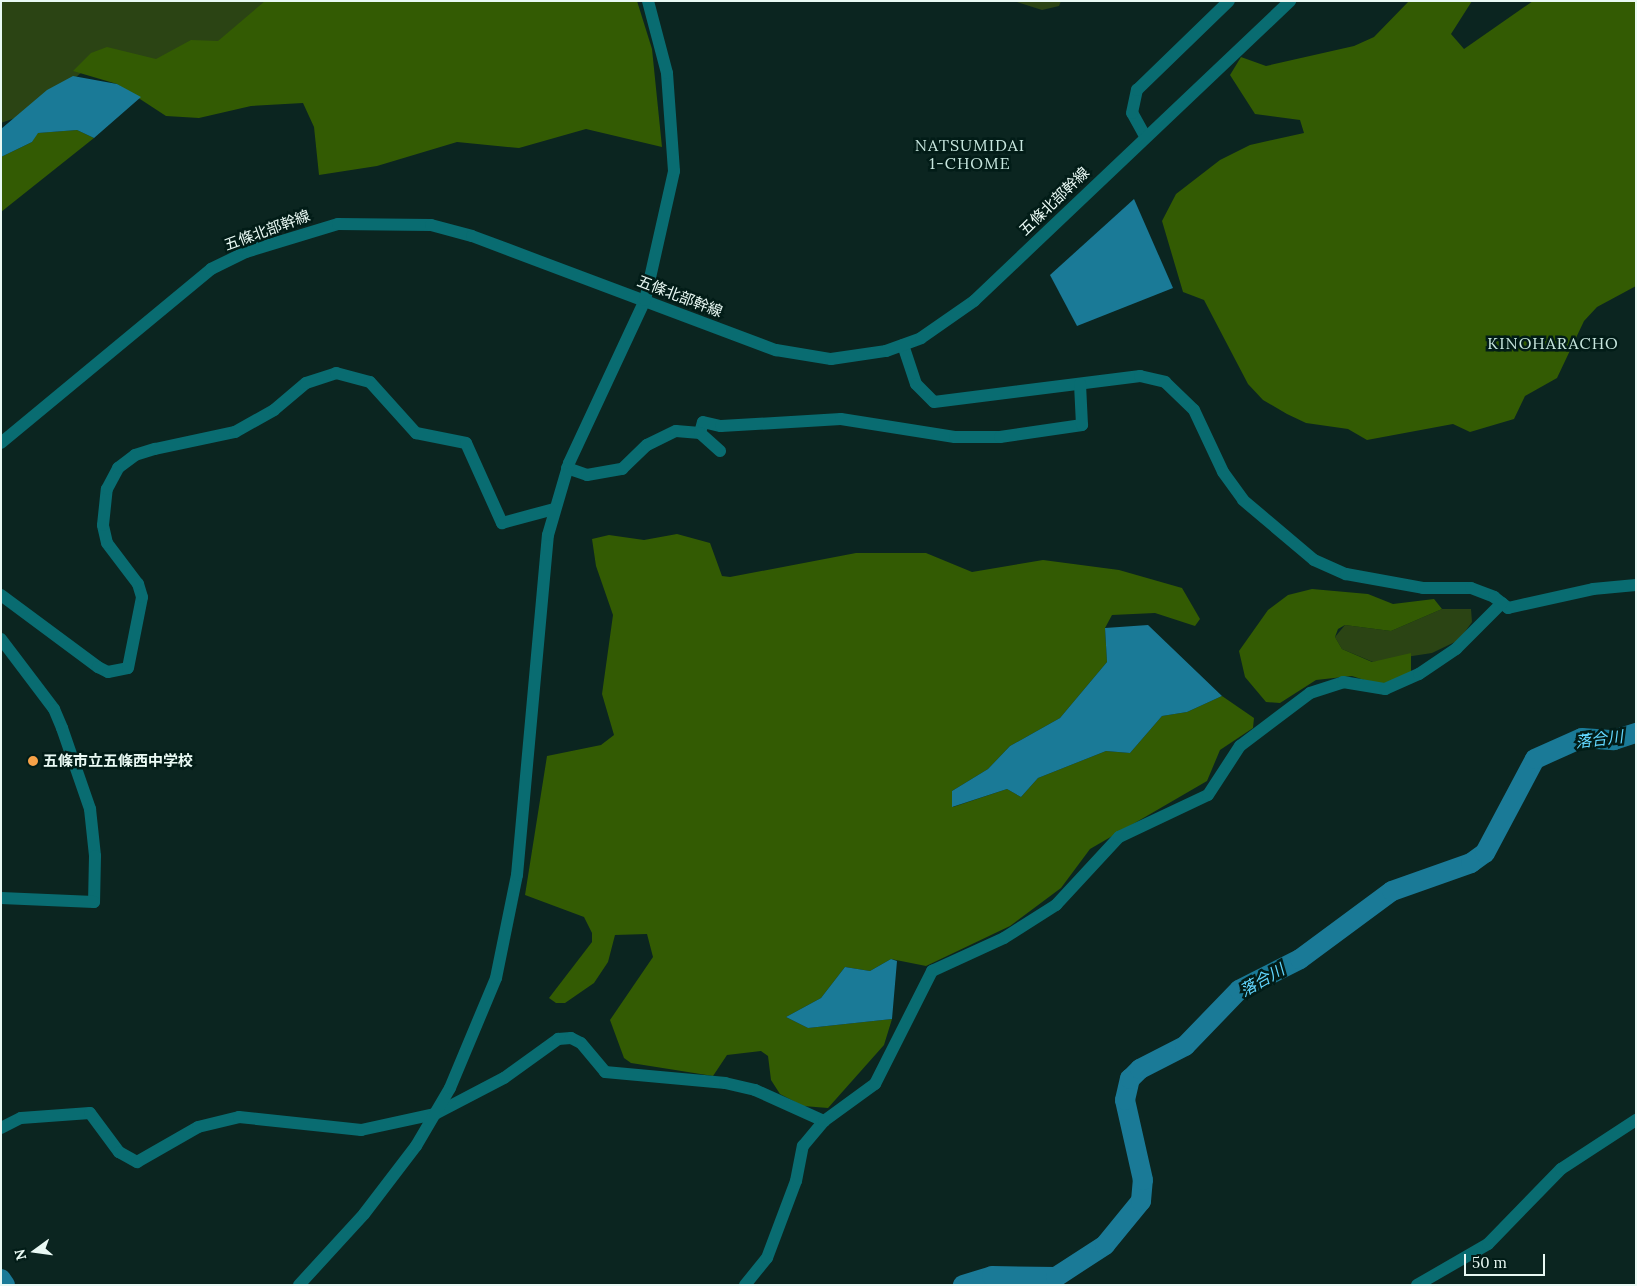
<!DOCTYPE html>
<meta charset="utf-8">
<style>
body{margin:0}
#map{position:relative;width:1637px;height:1286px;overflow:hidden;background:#0b2520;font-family:Lora,"Noto Sans JP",serif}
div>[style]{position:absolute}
.green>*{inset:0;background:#2b4414}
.forest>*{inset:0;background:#335b03}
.water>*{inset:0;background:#1a7a97}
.river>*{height:20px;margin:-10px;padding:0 10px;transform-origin:10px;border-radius:10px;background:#1a7a97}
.minor>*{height:12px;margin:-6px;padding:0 6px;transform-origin:6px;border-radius:6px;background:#096c71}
.dots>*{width:14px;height:14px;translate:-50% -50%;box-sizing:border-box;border:2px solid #021c17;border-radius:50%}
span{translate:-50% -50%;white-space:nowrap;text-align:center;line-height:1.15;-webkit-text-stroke:5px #021c17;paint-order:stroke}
.street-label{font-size:15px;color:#e9f9f4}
.poi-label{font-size:15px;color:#e9f9f4;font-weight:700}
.left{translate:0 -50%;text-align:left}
.neighbourhood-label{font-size:16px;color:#c8e7df;letter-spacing:1px}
.water-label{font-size:16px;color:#62d6fe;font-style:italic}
.frame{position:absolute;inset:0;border:2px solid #e9f9f4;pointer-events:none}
.north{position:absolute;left:10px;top:1226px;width:50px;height:50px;-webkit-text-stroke:4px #021c17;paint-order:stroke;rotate:256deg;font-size:14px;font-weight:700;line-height:20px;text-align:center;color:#e9f9f4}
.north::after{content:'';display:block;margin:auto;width:18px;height:22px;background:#e9f9f4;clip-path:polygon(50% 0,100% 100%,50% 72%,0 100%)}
.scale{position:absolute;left:1464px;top:1254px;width:81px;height:22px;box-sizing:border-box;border:2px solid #e9f9f4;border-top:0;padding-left:6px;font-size:15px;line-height:18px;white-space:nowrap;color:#e9f9f4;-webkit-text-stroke:4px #021c17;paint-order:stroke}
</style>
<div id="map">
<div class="green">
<i style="clip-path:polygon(1px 1px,318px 1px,168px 76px,93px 63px,35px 111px,1px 123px)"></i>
<i style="clip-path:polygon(1014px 1px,1061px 1px,1059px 6px,1042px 10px)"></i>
<i style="clip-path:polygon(1442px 609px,1471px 609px,1472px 622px,1459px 640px,1432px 653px,1373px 662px,1342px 649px,1335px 637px,1345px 625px,1391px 631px)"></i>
</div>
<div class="forest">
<i style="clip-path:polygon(265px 1px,637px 1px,652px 49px,662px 147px,586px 129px,519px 148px,457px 142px,377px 166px,319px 175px,314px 127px,303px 103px,251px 106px,199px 118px,166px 116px,117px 84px,73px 71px,91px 53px,107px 47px,156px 59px,191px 40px,218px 41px)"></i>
<i style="clip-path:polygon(1409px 1px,1472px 1px,1451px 34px,1464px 49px,1533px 1px,1636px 1px,1636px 286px,1597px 307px,1584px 321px,1557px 378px,1525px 396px,1514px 419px,1470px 432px,1453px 424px,1367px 440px,1348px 429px,1306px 423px,1287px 414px,1263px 400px,1248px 384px,1204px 300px,1183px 292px,1162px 221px,1176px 194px,1220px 160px,1250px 145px,1304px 133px,1300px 120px,1255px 114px,1230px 75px,1241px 57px,1266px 66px,1354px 46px,1374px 37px)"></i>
<i style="clip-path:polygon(77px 130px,94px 138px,1px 212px,1px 157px,32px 142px,37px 133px)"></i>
<i style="clip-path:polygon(677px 534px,710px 543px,722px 576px,730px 577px,856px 553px,926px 553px,972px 572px,1043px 560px,1119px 570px,1182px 588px,1200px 619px,1195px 626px,1155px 613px,1112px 615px,1105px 628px,1107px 662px,1060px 718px,1010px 746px,988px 769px,952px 791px,953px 807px,1007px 789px,1021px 797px,1038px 778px,1106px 751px,1130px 753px,1162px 716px,1187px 712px,1222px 696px,1254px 718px,1253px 728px,1220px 750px,1207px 781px,1090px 849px,1061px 888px,1010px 926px,926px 966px,891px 959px,870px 971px,845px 967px,821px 998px,786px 1017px,808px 1028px,892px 1019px,884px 1045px,828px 1108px,803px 1106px,780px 1094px,771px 1080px,768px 1056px,761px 1051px,727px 1055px,713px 1076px,631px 1063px,624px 1058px,610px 1020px,653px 957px,647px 934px,615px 935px,608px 962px,594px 983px,565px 1003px,556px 1003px,549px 998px,592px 942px,592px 933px,584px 917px,525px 895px,547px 756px,601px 745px,614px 735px,602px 694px,613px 615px,596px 566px,592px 539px,609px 535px,644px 540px)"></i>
<i style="clip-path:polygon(1312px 589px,1368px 594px,1393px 604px,1434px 599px,1442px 609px,1391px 631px,1345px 625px,1338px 629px,1335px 637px,1342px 649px,1372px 662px,1411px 653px,1411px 673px,1383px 686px,1352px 676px,1316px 680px,1280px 703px,1266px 702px,1245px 677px,1239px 651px,1268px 610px,1288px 595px)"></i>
</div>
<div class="water">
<i style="clip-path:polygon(73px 76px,117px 84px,141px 97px,94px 138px,77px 130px,38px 133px,32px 142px,1px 157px,1px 129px,47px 90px)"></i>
<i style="clip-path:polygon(1134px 199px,1173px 288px,1077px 326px,1050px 275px)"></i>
<i style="clip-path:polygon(1148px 625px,1222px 696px,1187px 712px,1162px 716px,1130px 753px,1106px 751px,1038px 778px,1021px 797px,1007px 789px,952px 807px,952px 791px,988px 769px,1010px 746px,1060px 718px,1107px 662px,1105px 628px)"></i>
<i style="clip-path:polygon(891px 959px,897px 961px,892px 1019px,808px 1028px,786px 1017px,821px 998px,845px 967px,870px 971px)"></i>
</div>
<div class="river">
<i style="left:1px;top:1279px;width:7px;rotate:56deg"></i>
<i style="left:963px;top:1285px;width:30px;rotate:-17deg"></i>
<i style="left:992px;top:1276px;width:64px;rotate:0.9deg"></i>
<i style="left:1056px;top:1277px;width:59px;rotate:-33.1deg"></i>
<i style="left:1105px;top:1245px;width:57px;rotate:-50.7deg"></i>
<i style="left:1141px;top:1201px;width:21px;rotate:-85deg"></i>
<i style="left:1143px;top:1180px;width:82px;rotate:-102.7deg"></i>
<i style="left:1125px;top:1100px;width:22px;rotate:-77deg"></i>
<i style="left:1130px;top:1079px;width:14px;rotate:-45deg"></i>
<i style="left:1140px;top:1069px;width:51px;rotate:-27.1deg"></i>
<i style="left:1185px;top:1046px;width:78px;rotate:-46deg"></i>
<i style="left:1239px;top:990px;width:68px;rotate:-26.9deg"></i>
<i style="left:1300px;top:959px;width:114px;rotate:-36.5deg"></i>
<i style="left:1392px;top:891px;width:84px;rotate:-19.5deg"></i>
<i style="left:1471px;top:863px;width:17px;rotate:-36deg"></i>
<i style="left:1485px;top:853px;width:106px;rotate:-62deg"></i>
<i style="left:1535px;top:759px;width:51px;rotate:-24.1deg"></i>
<i style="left:1582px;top:738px;width:32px;rotate:4deg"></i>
<i style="left:1614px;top:740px;width:23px;rotate:-18deg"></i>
</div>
<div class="minor">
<i style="left:1145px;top:136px;width:26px;rotate:-119deg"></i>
<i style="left:1132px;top:113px;width:24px;rotate:-78deg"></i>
<i style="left:1137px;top:90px;width:128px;rotate:-44.1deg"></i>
<i style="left:903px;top:345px;width:41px;rotate:71.6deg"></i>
<i style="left:916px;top:384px;width:25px;rotate:45deg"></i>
<i style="left:934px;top:402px;width:208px;rotate:-7.2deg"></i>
<i style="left:1140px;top:376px;width:26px;rotate:13deg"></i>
<i style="left:1165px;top:382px;width:40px;rotate:44deg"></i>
<i style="left:1194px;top:410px;width:68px;rotate:64.9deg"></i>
<i style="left:1223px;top:472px;width:34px;rotate:54deg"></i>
<i style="left:1243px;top:500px;width:93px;rotate:40.2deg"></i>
<i style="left:1314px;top:560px;width:35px;rotate:24deg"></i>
<i style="left:1346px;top:574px;width:78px;rotate:10.3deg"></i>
<i style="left:1423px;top:588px;width:48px"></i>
<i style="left:1471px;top:588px;width:25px;rotate:21deg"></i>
<i style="left:1494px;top:597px;width:18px;rotate:38deg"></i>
<i style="left:1508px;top:608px;width:87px;rotate:-12.6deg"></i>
<i style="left:1593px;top:589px;width:43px;rotate:-5.3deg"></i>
<i style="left:700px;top:433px;width:11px;rotate:-75deg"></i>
<i style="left:703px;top:422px;width:18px;rotate:13deg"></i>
<i style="left:721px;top:426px;width:120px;rotate:-3.3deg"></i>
<i style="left:841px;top:419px;width:115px;rotate:9deg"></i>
<i style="left:955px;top:437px;width:45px"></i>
<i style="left:1000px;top:437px;width:83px;rotate:-8.3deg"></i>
<i style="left:1082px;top:425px;width:41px;rotate:-92.8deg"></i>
<i style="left:1px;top:443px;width:273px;rotate:-39.6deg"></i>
<i style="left:211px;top:269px;width:39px;rotate:-26deg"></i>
<i style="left:246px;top:252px;width:96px;rotate:-16.9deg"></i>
<i style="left:338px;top:224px;width:93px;rotate:0.6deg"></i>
<i style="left:431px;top:225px;width:42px;rotate:15deg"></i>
<i style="left:472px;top:236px;width:325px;rotate:20.6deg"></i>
<i style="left:776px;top:350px;width:56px;rotate:9.3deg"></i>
<i style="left:831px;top:359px;width:56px;rotate:-8.3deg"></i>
<i style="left:886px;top:351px;width:37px;rotate:-20deg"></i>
<i style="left:921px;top:338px;width:65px;rotate:-34.9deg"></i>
<i style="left:974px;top:301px;width:436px;rotate:-43.5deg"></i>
<i style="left:567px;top:468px;width:21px;rotate:19deg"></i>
<i style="left:587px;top:475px;width:36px;rotate:-10deg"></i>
<i style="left:622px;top:469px;width:35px;rotate:-44deg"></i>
<i style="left:647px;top:445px;width:32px;rotate:-26deg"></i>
<i style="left:676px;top:431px;width:24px;rotate:5deg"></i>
<i style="left:700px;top:433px;width:27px;rotate:42deg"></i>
<i style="left:1px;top:595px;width:121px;rotate:36.6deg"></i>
<i style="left:98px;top:667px;width:11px;rotate:27deg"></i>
<i style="left:108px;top:672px;width:20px;rotate:-11deg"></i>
<i style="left:128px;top:668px;width:72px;rotate:-78.8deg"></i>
<i style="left:142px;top:597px;width:14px;rotate:-107deg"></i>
<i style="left:138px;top:584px;width:51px;rotate:-127.1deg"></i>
<i style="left:107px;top:543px;width:18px;rotate:-103deg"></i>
<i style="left:103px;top:525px;width:36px;rotate:-84deg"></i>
<i style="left:107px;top:489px;width:24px;rotate:-62deg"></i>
<i style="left:118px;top:468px;width:21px;rotate:-37deg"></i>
<i style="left:135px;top:455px;width:21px;rotate:-17deg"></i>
<i style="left:155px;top:449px;width:82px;rotate:-12deg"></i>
<i style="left:235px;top:432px;width:45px;rotate:-29.4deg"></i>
<i style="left:274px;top:410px;width:42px;rotate:-40.2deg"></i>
<i style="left:306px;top:383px;width:32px;rotate:-18deg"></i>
<i style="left:336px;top:373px;width:35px;rotate:15deg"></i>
<i style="left:370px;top:382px;width:69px;rotate:48deg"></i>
<i style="left:416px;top:433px;width:51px;rotate:11.3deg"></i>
<i style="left:466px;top:443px;width:88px;rotate:65.8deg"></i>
<i style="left:502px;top:523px;width:54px;rotate:-15.1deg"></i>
<i style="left:1px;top:639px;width:88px;rotate:52.9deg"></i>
<i style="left:54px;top:709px;width:21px;rotate:67deg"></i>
<i style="left:62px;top:728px;width:86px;rotate:70.9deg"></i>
<i style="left:90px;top:809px;width:47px;rotate:83.9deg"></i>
<i style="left:95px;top:856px;width:46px;rotate:91.2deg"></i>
<i style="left:94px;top:902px;width:93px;rotate:-177.5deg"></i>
<i style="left:1px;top:1128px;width:22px;rotate:-27deg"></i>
<i style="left:21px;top:1118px;width:69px;rotate:-4.1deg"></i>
<i style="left:90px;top:1113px;width:49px;rotate:53.4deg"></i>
<i style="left:119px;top:1152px;width:21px;rotate:29deg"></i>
<i style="left:137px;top:1162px;width:70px;rotate:-29.8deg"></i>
<i style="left:198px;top:1127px;width:42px;rotate:-13.7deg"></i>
<i style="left:239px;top:1117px;width:123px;rotate:6.1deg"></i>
<i style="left:361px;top:1130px;width:76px;rotate:-12.2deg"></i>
<i style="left:435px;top:1114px;width:78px;rotate:-27.6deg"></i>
<i style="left:504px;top:1078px;width:67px;rotate:-35.8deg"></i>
<i style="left:558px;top:1039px;width:13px;rotate:-4deg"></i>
<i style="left:571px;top:1038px;width:11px;rotate:27deg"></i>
<i style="left:581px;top:1043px;width:38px;rotate:50deg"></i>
<i style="left:605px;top:1072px;width:121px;rotate:5.2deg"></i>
<i style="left:725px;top:1083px;width:31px;rotate:13deg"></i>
<i style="left:755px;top:1090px;width:76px;rotate:24.2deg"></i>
<i style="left:299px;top:1285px;width:96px;rotate:-47.5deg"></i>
<i style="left:364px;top:1214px;width:86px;rotate:-52.6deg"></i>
<i style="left:416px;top:1146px;width:67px;rotate:-59.6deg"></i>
<i style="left:450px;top:1088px;width:119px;rotate:-67.3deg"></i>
<i style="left:496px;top:978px;width:105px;rotate:-78.5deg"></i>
<i style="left:517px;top:875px;width:341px;rotate:-84.8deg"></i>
<i style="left:548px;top:535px;width:75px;rotate:-73.7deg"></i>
<i style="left:569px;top:463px;width:180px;rotate:-65deg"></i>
<i style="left:645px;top:300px;width:132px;rotate:-77.3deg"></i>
<i style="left:674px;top:171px;width:98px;rotate:-94.1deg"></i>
<i style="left:667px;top:73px;width:74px;rotate:-104.8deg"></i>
<i style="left:745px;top:1285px;width:35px;rotate:-51deg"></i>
<i style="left:767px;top:1258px;width:82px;rotate:-69.4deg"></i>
<i style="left:796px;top:1181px;width:36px;rotate:-79deg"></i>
<i style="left:803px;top:1146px;width:33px;rotate:-50deg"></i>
<i style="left:824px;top:1121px;width:63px;rotate:-36deg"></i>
<i style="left:875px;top:1084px;width:127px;rotate:-63.2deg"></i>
<i style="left:932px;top:971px;width:79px;rotate:-24.6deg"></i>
<i style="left:1004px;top:938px;width:62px;rotate:-32.4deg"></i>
<i style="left:1056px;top:905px;width:93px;rotate:-47.2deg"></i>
<i style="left:1119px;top:837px;width:98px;rotate:-25.3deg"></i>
<i style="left:1208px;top:795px;width:59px;rotate:-56.9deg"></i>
<i style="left:1240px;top:746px;width:88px;rotate:-37.1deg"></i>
<i style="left:1310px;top:693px;width:35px;rotate:-18deg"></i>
<i style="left:1343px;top:682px;width:43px;rotate:9.5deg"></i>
<i style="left:1385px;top:689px;width:37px;rotate:-24deg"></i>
<i style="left:1419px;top:674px;width:45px;rotate:-34deg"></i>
<i style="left:1456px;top:649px;width:65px;rotate:-45deg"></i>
<i style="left:1417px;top:1285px;width:82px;rotate:-30deg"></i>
<i style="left:1488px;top:1244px;width:105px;rotate:-45.8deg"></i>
<i style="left:1561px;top:1169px;width:90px;rotate:-33.2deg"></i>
</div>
<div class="dots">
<i style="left:33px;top:761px;background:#f6a248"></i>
</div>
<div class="street-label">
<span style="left:1054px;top:201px;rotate:-44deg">五條北部幹線</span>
<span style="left:267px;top:230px;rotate:-20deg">五條北部幹線</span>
<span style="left:680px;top:296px;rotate:21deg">五條北部幹線</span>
</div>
<div class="poi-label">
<span class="left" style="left:43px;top:761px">五條市立五條西中学校</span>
</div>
<div class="neighbourhood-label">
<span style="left:970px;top:154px">NATSUMIDAI<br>1-CHOME</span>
<span style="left:1553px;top:343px">KINOHARACHO</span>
</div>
<div class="water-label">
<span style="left:1599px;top:739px;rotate:-7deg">落合川</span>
<span style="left:1262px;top:980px;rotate:-30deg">落合川</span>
</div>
<div class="frame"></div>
<div class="north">N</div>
<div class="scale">50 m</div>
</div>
